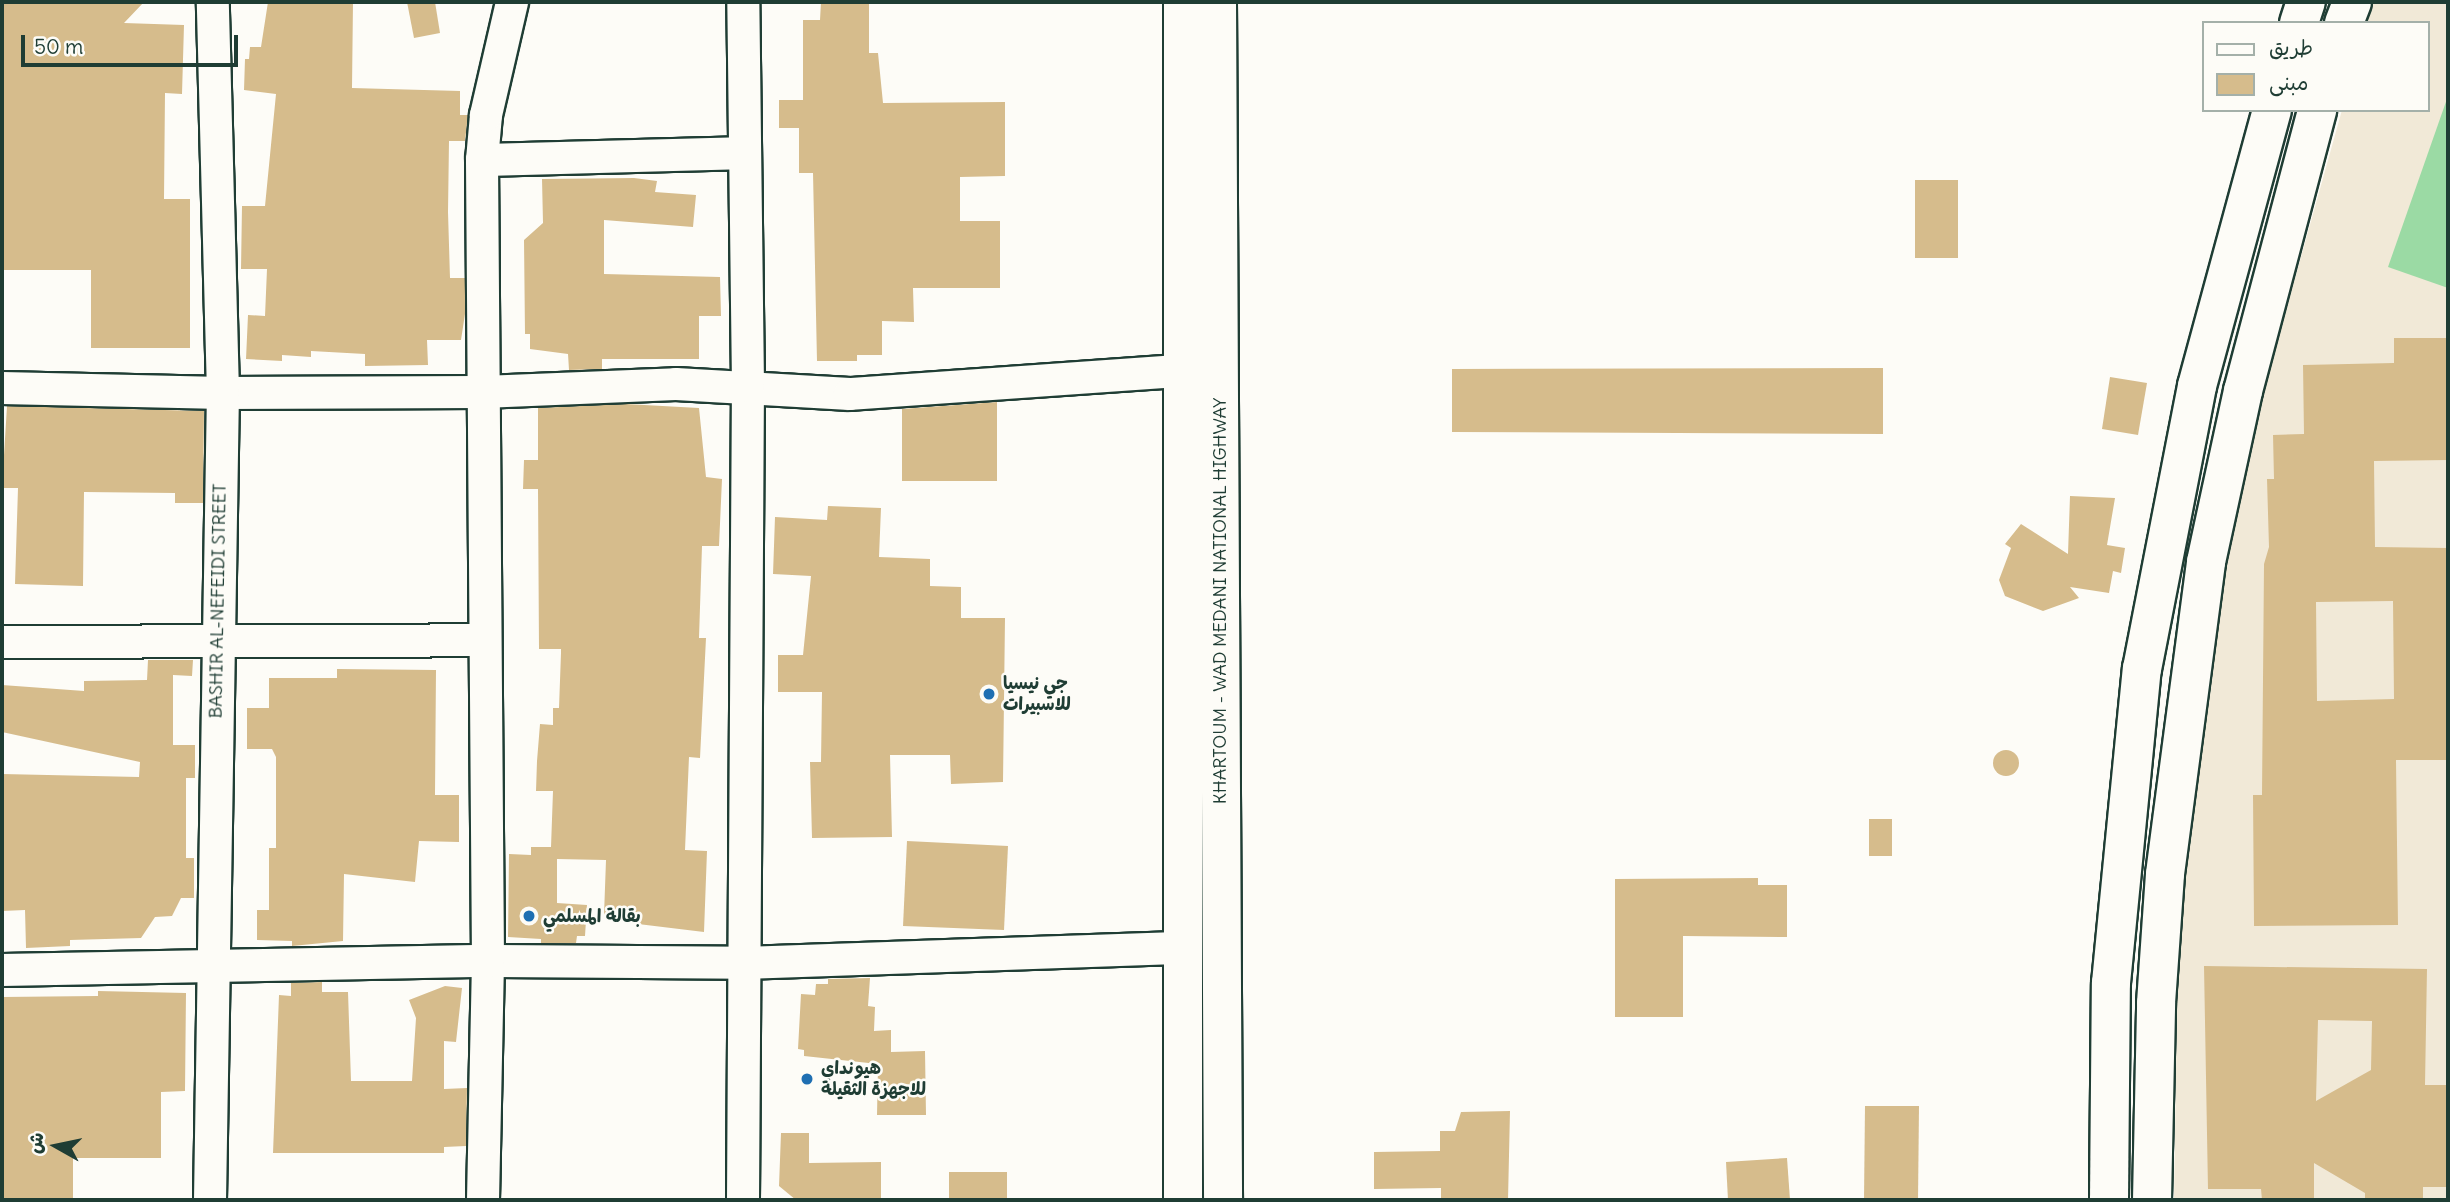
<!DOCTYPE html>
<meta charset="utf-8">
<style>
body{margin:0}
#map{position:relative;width:2450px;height:1202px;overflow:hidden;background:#fdfcf7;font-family:Delius,"Playpen Sans Arabic",sans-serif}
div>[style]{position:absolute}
.built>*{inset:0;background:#f1e9d7}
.green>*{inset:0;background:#9bdaa4}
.building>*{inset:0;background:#d6bc8c}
.round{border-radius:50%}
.roads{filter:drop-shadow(2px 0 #1f3d34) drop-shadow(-2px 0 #1f3d34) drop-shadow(0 2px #1f3d34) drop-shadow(0 -2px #1f3d34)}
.street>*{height:32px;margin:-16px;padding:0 16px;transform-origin:16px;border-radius:16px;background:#fdfcf7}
.secondary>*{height:38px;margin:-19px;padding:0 19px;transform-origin:19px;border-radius:19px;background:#fdfcf7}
.highway>*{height:38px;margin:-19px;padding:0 19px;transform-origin:19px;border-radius:19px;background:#fdfcf7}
.dots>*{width:19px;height:19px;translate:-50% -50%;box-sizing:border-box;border:4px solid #fdfcf7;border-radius:50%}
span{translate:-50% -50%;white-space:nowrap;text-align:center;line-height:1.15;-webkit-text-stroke:5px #fdfcf7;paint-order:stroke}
.street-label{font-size:18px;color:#1f3d34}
.poi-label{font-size:18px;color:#1f3d34;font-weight:700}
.left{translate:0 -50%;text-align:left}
.frame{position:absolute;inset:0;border:4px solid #1f3d34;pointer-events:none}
.legend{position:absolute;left:2202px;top:21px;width:228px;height:91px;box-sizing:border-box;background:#fdfcf7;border:2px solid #a4b0a9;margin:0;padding:9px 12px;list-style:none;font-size:21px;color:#1f3d34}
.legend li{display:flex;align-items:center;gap:14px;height:35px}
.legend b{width:35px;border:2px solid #a4b0a9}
.north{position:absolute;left:21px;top:1111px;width:70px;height:70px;-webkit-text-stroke:5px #fdfcf7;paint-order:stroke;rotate:279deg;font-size:19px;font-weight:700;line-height:28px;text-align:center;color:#1f3d34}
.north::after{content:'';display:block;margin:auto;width:24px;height:32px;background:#1f3d34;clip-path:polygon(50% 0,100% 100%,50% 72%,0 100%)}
.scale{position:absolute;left:21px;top:35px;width:217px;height:32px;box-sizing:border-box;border:4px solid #1f3d34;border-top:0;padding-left:9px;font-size:21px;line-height:24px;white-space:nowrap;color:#1f3d34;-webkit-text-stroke:5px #fdfcf7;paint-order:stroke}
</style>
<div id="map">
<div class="built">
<i style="clip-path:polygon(2373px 2px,2448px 2px,2448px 1200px,2174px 1200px,2179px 872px,2219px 551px,2342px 110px,2427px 110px,2427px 23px,2367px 23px)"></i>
</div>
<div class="green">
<i style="clip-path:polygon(2448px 96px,2448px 288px,2388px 267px)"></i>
</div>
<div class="building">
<i style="clip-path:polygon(2px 2px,144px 2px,124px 23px,184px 25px,182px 94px,165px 93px,164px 199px,190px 199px,190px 348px,91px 348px,91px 270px,2px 270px)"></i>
<i style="clip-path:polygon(268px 2px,353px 2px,352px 88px,460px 91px,460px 115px,468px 115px,465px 141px,449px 141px,448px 212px,450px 278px,465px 278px,465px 314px,461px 340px,427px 340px,428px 365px,365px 366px,365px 354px,311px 351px,311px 357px,282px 355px,282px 361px,246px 359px,248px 315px,265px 316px,267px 269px,241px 269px,242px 206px,265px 206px,276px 94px,244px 90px,245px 59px,249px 59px,250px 47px,261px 47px)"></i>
<i style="clip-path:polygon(407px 2px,435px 2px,440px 33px,414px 38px)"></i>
<i style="clip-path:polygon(821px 2px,869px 2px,869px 53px,878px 53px,883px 103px,1005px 102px,1005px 176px,960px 177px,960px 221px,1000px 221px,1000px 288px,913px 288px,914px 322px,882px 321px,882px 355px,857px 355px,857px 361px,817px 361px,813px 173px,799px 173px,799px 128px,779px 128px,779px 100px,803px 100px,803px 20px,820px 20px)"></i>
<i style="clip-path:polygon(634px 178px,657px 181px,655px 192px,696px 195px,693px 227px,604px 220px,604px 274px,720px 277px,721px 316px,699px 316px,699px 359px,602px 359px,602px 369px,569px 370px,568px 354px,530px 349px,530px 334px,525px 334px,524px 240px,543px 223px,542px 179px)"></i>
<i style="clip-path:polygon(1915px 180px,1958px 180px,1958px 258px,1915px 258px)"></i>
<i style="clip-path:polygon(evenodd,2394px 338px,2448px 338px,2448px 460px,2374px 461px,2375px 547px,2448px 548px,2448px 760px,2396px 760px,2398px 925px,2254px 926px,2253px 795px,2262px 795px,2264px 564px,2269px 547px,2267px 479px,2274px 479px,2273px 435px,2304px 434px,2303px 365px,2394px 363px,2394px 338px,2393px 601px,2394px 699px,2317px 701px,2316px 602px,2393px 601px)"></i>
<i style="clip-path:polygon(1883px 368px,1883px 434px,1452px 432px,1452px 369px)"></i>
<i style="clip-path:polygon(2110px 377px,2147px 383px,2138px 435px,2102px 429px)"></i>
<i style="clip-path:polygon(997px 402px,997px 481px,902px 481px,902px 409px)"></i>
<i style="clip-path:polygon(626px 404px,699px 408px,706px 477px,722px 479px,719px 546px,702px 546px,699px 638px,706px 638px,700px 758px,689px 757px,685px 850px,707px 851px,704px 932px,638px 924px,638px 916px,604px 915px,606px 860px,557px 859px,557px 903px,587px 905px,585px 936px,577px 936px,576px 943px,541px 943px,541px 939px,508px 937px,509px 854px,531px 855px,531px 847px,551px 847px,553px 791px,536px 791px,537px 761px,540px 724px,553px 725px,553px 708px,559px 708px,561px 653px,561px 649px,539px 649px,538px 489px,523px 489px,524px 460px,538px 460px,538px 408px)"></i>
<i style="clip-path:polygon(7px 406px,204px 411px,203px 503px,175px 503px,175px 493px,84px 492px,83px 586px,15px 584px,18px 488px,2px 488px)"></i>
<i style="clip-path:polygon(2070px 496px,2115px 498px,2107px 545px,2125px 548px,2121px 573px,2113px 571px,2109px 593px,2070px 587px,2079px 598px,2043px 611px,2005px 596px,1999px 580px,2011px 548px,2005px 544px,2021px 524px,2068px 554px)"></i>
<i style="clip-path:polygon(828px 506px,881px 508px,879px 557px,930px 559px,930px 586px,961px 587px,961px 618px,1005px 618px,1003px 782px,951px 784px,950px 755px,890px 755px,892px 837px,812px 838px,810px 762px,821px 762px,822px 692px,778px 692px,778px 655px,803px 655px,811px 576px,773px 574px,775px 517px,827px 520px)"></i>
<i style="clip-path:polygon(148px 660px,193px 660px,192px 676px,173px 675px,173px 745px,195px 745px,195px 778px,186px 778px,186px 858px,194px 858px,194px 898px,181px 898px,172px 916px,155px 917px,141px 938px,70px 940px,70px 946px,26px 948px,25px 910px,2px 911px,2px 774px,139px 777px,140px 762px,2px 732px,2px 685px,84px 691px,84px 681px,147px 680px)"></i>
<i style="clip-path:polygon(337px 669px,436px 670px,435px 795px,459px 795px,459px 842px,419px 841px,415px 882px,344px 874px,343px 941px,292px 946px,292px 941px,257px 940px,257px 910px,269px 910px,269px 848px,276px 848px,276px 757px,272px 749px,247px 749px,247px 708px,269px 708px,269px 678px,337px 678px)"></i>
<i class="round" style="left:1993px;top:750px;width:26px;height:26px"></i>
<i style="clip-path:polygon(1869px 819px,1892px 819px,1892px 856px,1869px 856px)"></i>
<i style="clip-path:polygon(907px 841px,1008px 846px,1004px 930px,903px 926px)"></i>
<i style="clip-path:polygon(1758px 878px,1758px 885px,1787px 885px,1787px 937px,1683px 936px,1683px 1017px,1615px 1017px,1615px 879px)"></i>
<i style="clip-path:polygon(evenodd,2204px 966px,2427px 969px,2425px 1085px,2448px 1085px,2448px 1187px,2423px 1187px,2423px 1200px,2365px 1200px,2365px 1193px,2314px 1163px,2314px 1200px,2262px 1200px,2261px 1189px,2208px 1189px,2204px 966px,2318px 1020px,2372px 1021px,2371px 1070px,2316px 1101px,2318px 1020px)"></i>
<i style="clip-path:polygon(870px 978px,868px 1006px,875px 1007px,874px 1031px,891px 1030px,891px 1052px,925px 1051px,926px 1115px,877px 1115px,878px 1064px,804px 1056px,804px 1050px,798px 1049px,801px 994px,815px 995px,816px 984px,828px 984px,828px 979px)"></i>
<i style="clip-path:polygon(322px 982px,322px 992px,348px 992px,351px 1081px,412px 1081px,416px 1018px,409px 1000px,445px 986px,462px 988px,456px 1042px,444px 1041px,444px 1089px,467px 1088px,466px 1146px,444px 1147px,444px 1153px,273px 1153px,279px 995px,291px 996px,291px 983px)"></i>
<i style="clip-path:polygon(98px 991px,186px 993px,185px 1091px,161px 1092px,161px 1158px,73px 1158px,73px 1200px,2px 1200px,2px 997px,98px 996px)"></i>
<i style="clip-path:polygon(1865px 1106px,1919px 1106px,1918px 1200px,1864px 1200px)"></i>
<i style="clip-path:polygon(1510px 1111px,1508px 1200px,1441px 1200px,1441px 1188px,1374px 1189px,1374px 1152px,1440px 1151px,1440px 1131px,1455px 1131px,1461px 1112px)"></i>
<i style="clip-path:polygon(781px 1133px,809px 1133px,809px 1163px,881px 1162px,881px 1200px,796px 1200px,779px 1186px)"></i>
<i style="clip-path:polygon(1787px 1158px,1790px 1200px,1728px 1200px,1726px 1162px)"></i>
<i style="clip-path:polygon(949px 1172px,1007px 1172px,1007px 1200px,949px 1200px)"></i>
</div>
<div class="roads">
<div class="street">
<i style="left:482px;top:160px;width:260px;rotate:-1.5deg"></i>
<i style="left:2px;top:388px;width:221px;rotate:1.3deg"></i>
<i style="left:223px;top:393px;width:257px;rotate:-0.2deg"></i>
<i style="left:480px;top:392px;width:196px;rotate:-2.3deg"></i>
<i style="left:676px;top:384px;width:174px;rotate:3.3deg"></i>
<i style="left:850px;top:394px;width:334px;rotate:-4deg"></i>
<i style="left:2px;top:642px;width:481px;rotate:-0.2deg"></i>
<i style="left:2px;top:970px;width:486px;rotate:-1.1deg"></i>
<i style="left:488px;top:961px;width:257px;rotate:0.4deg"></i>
<i style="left:745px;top:963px;width:438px;rotate:-2deg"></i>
<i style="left:210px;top:1200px;width:807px;rotate:-89.08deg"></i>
<i style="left:223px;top:393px;width:391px;rotate:-91.5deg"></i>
<i style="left:483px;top:1200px;width:239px;rotate:-88.8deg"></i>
<i style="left:488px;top:961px;width:801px;rotate:-90.43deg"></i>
<i style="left:482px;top:160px;width:45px;rotate:-84.9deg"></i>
<i style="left:486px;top:115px;width:116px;rotate:-77deg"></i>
<i style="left:743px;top:1200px;width:814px;rotate:-89.65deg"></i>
<i style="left:748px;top:386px;width:384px;rotate:-90.7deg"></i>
</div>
<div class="secondary">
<i style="left:2299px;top:23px;width:22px;rotate:-72deg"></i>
<i style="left:2344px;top:23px;width:22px;rotate:-69deg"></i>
<i style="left:2109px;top:1200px;width:217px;rotate:-89.5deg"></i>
<i style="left:2111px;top:983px;width:316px;rotate:-84.4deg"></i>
<i style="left:2142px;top:669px;width:288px;rotate:-79deg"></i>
<i style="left:2197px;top:386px;width:286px;rotate:-74.8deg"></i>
<i style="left:2152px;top:1200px;width:197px;rotate:-88.8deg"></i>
<i style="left:2156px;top:1003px;width:129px;rotate:-86deg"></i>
<i style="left:2165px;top:874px;width:315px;rotate:-82.5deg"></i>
<i style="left:2206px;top:562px;width:175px;rotate:-77.8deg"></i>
<i style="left:2243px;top:391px;width:291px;rotate:-75.2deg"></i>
</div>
<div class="highway">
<i style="left:1183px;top:2px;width:1198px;rotate:90deg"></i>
<i style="left:1217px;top:2px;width:1198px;rotate:89.71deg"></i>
</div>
</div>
<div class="dots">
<i style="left:989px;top:694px;background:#1f6fb2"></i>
<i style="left:529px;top:916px;background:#1f6fb2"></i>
<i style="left:807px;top:1079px;background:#1f6fb2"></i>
</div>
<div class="street-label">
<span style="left:218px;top:601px;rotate:-89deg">BASHIR AL-NEFEIDI STREET</span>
<span style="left:1220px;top:601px;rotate:-90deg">KHARTOUM - WAD MEDANI NATIONAL HIGHWAY</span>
</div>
<div class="poi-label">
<span class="left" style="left:1003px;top:694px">جي نيسيا<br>للاسبيرات</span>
<span class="left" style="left:543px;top:916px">بقالة المسلمي</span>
<span class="left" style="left:821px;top:1079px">هيونداي<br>للاجهزة الثقيلة</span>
</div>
<div class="frame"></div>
<ul class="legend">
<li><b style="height:9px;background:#fdfcf7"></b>طريق</li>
<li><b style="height:19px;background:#d6bc8c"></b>مبنى</li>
</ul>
<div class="north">ش</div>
<div class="scale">50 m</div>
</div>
